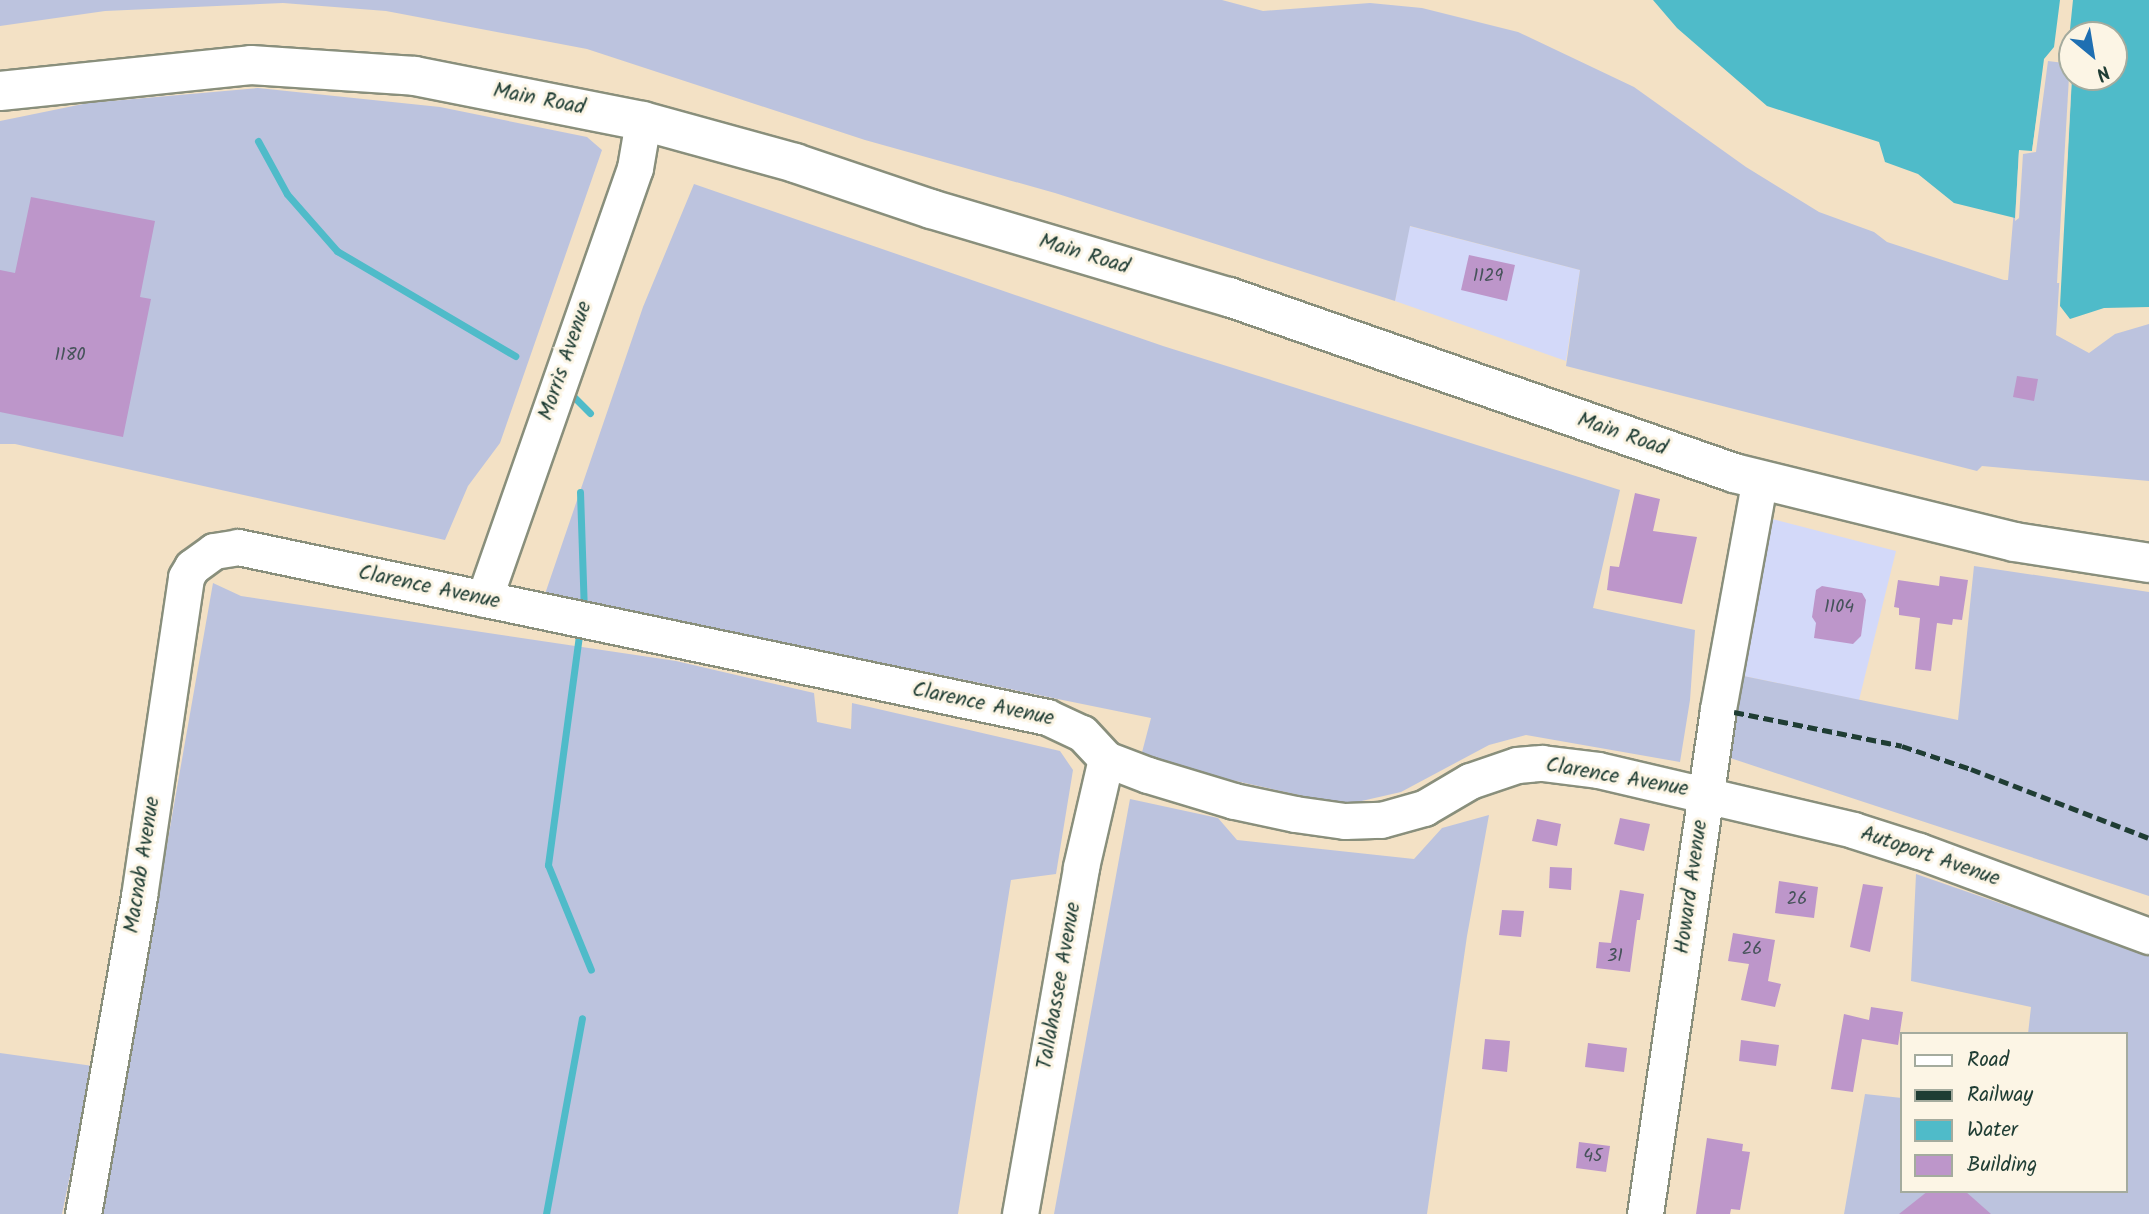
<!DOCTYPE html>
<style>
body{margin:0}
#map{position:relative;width:2149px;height:1214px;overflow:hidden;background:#f3e1c5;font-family:Kalam,sans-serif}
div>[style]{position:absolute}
.built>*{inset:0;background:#d3d9f9}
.industrial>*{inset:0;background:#bcc3de}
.water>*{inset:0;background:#4fbbc9}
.pier>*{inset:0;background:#f3e1c5}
.stream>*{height:7px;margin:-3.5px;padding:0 3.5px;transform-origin:3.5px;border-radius:3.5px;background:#4fbbc9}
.building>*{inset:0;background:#bd96ca}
.roads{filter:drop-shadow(2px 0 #898f7c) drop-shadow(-2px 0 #898f7c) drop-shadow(0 2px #898f7c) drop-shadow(0 -2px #898f7c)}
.minor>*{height:35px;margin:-17.5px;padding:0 17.5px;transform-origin:17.5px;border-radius:17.5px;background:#fff}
.major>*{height:38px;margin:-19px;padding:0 19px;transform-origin:19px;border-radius:19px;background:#fff}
.rail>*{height:5px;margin-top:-2.5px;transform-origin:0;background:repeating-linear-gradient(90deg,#1f3d34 0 10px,transparent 0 15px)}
span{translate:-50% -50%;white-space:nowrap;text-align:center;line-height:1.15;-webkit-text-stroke:6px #fcf5e5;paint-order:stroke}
.number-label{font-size:18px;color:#46535a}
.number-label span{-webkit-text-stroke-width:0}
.street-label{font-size:21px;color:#1f3d34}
.legend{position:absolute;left:1900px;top:1032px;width:228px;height:161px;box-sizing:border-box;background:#fcf5e5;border:2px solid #a4ab9e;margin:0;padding:9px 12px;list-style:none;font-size:21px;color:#1f3d34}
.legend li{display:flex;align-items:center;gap:14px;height:35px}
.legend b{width:35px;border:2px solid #a4ab9e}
.north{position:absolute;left:2058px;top:21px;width:70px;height:70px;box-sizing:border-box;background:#fcf5e5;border:2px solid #a4ab9e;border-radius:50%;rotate:150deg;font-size:19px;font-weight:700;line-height:28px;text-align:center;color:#1f3d34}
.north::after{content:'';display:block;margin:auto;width:24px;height:32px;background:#1f6fb2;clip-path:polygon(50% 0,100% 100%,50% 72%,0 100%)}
</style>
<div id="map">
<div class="built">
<i style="clip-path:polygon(1409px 226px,1580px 270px,1566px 361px,1395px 301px)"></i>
<i style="clip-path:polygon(1757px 515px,1896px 551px,1859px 700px,1729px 673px)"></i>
</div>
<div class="industrial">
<i style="clip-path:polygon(0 0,1222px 0,1263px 11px,1370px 3px,1422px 8px,1518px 32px,1634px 87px,1746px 167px,1819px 212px,1874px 232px,1887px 242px,2004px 280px,2008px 280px,2019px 150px,2032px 151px,2044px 59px,2054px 47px,2072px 60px,2072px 77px,2056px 335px,2089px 353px,2115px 334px,2149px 324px,2149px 481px,1982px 466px,1977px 471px,1566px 366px,1580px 270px,1410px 226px,1395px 301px,1055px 193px,865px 140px,587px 49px,386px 11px,283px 3px,105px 11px,0 26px)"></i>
<i style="clip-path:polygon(258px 88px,440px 107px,587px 137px,602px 150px,500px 443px,468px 486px,445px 540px,15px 444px,0 444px,0 121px,88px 103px)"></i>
<i style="clip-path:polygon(694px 184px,1163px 346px,1620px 490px,1593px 608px,1695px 630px,1690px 700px,1680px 762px,1526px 735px,1489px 745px,1401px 792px,1344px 805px,1140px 760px,1151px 718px,545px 594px,643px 307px)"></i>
<i style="clip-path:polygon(1974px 566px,2149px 592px,2149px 896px,1712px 752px,1729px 673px,1958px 720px)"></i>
<i style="clip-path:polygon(213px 583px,241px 596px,676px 661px,814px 693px,817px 722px,851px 729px,852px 703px,1060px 751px,1073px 770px,1056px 874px,1011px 880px,958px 1214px,102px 1214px)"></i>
<i style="clip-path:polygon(1130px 799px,1218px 818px,1237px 840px,1414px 859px,1442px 828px,1489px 815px,1467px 936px,1427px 1214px,1054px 1214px)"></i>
<i style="clip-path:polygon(1916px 874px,2149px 955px,2149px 1214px,1844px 1214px,1865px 1094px,1902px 1098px,1902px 1191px,2126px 1191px,2126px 1034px,2028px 1034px,2031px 1007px,1911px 981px)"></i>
<i style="clip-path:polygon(0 1053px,93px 1066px,62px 1214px,0 1214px)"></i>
</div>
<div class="water">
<i style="clip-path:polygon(1653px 0,2149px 0,2149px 307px,2104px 308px,2070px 319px,2060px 306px,2072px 77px,2114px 77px,2114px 35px,2072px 35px,2072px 60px,2045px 58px,2032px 151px,2019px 151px,2015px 218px,1954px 203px,1918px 174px,1885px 162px,1879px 142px,1767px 106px,1677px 28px)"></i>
</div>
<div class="pier">
<i style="clip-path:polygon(2060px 0,2073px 0,2067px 59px,2072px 60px,2072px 64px,2048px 61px,2036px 152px,2023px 154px,2019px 218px,2015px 221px,2019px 150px,2032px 151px,2044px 59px,2054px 47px)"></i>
<i style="clip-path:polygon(2072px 74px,2060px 283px,2057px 283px,2069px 77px)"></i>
</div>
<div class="stream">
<i style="left:258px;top:141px;width:60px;rotate:61.3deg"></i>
<i style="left:287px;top:194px;width:76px;rotate:48.7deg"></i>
<i style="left:337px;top:251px;width:207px;rotate:30.5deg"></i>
<i style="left:573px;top:396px;width:24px;rotate:45deg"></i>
<i style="left:580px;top:492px;width:119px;rotate:88.1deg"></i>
<i style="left:580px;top:628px;width:239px;rotate:97.7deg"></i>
<i style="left:548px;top:865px;width:113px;rotate:67.7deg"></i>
<i style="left:546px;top:1214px;width:199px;rotate:-79.6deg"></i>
</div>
<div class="building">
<i style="clip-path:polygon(31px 197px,155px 221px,140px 297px,151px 299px,123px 437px,0 412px,0 270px,15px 273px)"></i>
<i style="clip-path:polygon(1469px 255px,1515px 265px,1507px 301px,1461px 290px)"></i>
<i style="clip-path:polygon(2017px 376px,2038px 379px,2034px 401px,2013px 397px)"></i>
<i style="clip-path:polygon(1635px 493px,1660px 499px,1653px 531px,1697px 537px,1682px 604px,1607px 590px,1610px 566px,1619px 567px)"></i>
<i style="clip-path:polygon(1940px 576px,1968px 580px,1962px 620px,1953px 619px,1952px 625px,1937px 623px,1931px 671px,1915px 669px,1920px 618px,1899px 615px,1899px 608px,1894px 607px,1898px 580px,1939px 586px)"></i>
<i style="clip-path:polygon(1822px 586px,1862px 593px,1866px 600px,1861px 636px,1853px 644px,1814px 638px,1816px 623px,1812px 617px,1816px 590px)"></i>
<i style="clip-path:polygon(1620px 818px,1650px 824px,1644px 851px,1614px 844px)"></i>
<i style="clip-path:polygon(1537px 819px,1561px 824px,1557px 846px,1532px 841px)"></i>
<i style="clip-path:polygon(1550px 867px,1572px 868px,1571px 890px,1549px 888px)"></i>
<i style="clip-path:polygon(1779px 881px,1818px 887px,1814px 918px,1775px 913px)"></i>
<i style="clip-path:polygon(1863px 884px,1883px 887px,1870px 952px,1850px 947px)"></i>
<i style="clip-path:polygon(1620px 890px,1644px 894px,1640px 920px,1637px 920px,1630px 972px,1596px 968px,1599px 942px,1611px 943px)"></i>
<i style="clip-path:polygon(1502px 910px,1524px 911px,1521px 937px,1499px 935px)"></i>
<i style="clip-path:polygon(1733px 933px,1775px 940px,1768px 981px,1781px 984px,1775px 1007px,1741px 1000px,1749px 964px,1728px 961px)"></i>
<i style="clip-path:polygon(1871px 1007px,1903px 1012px,1898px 1045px,1862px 1039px,1853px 1092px,1831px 1089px,1844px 1014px,1869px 1020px)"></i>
<i style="clip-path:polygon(1485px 1039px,1510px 1041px,1507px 1072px,1482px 1069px)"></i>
<i style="clip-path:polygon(1741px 1040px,1779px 1045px,1776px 1066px,1739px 1061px)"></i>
<i style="clip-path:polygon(1588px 1043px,1627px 1048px,1624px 1072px,1585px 1067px)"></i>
<i style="clip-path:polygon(1707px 1138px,1743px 1144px,1742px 1151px,1750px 1152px,1740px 1210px,1731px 1209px,1730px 1214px,1696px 1214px)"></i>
<i style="clip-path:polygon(1579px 1142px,1610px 1146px,1606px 1172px,1576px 1168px)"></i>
<i style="clip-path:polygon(1928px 1191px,1965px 1191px,1991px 1214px,1899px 1214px)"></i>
</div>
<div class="roads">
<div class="minor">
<i style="left:484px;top:599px;width:457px;rotate:-70.7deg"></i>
<i style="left:635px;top:168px;width:48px;rotate:-80.3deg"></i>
<i style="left:83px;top:1214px;width:323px;rotate:-80deg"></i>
<i style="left:139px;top:896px;width:322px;rotate:-81.6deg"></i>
<i style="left:186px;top:577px;width:12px;rotate:-59deg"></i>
<i style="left:192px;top:567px;width:27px;rotate:-36deg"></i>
<i style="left:214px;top:551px;width:24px;rotate:-9deg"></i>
<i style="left:238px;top:547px;width:827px;rotate:11.87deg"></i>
<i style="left:1047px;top:717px;width:38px;rotate:25deg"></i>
<i style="left:1082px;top:733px;width:35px;rotate:47deg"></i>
<i style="left:1106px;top:759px;width:45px;rotate:20.9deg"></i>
<i style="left:1148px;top:775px;width:90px;rotate:16.8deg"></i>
<i style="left:1234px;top:801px;width:62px;rotate:12deg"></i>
<i style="left:1295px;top:814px;width:50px;rotate:8deg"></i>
<i style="left:1345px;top:821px;width:36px;rotate:-2deg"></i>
<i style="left:1381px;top:820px;width:45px;rotate:-15.6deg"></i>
<i style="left:1424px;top:808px;width:53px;rotate:-30.4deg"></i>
<i style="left:1470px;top:781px;width:50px;rotate:-18.8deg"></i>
<i style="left:1517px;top:765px;width:25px;rotate:-5deg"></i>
<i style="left:1542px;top:763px;width:56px;rotate:7.1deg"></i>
<i style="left:1598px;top:770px;width:262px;rotate:13.2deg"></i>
<i style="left:1853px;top:830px;width:69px;rotate:17.7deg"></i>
<i style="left:1919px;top:851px;width:245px;rotate:20.3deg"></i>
<i style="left:1020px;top:1214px;width:352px;rotate:-80deg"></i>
<i style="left:1081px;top:867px;width:111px;rotate:-77deg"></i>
<i style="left:1645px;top:1214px;width:510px;rotate:-81.77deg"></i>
<i style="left:1718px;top:709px;width:234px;rotate:-79.7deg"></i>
</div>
<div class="major">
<i style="left:0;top:91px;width:252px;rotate:-5.9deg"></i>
<i style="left:251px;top:65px;width:164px;rotate:3.8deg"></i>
<i style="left:415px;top:76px;width:232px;rotate:11.2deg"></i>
<i style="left:643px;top:121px;width:158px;rotate:15.4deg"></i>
<i style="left:795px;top:163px;width:144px;rotate:18.7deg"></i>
<i style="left:931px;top:209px;width:311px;rotate:16.5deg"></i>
<i style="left:1229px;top:297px;width:535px;rotate:19.21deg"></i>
<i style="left:1734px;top:473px;width:288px;rotate:13.8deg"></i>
<i style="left:2014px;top:542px;width:137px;rotate:8.8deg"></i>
</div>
</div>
<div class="rail">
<i style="left:1734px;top:712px;width:171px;rotate:11.4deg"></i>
<i style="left:1902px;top:746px;width:73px;rotate:18.4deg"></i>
<i style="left:1971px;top:769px;width:191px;rotate:21.2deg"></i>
</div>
<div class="number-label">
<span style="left:1488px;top:277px">1129</span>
<span style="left:70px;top:356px">1180</span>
<span style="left:1839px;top:608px">1104</span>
<span style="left:1797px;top:900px">26</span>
<span style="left:1752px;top:950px">26</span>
<span style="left:1615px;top:957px">31</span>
<span style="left:1593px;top:1157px">45</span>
</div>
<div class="street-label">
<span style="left:539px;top:100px;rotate:11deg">Main Road</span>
<span style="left:1084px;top:255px;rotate:17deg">Main Road</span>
<span style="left:566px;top:361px;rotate:-71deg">Morris Avenue</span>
<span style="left:1622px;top:435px;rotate:19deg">Main Road</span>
<span style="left:429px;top:588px;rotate:12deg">Clarence Avenue</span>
<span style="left:983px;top:705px;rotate:12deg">Clarence Avenue</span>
<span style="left:1617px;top:778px;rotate:10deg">Clarence Avenue</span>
<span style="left:1930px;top:857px;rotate:19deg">Autoport Avenue</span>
<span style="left:143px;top:865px;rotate:-81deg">Macnab Avenue</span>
<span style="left:1692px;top:887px;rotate:-82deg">Howard Avenue</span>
<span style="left:1060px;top:986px;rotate:-80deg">Tallahassee Avenue</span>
</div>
<ul class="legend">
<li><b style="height:9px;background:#fff"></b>Road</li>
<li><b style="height:9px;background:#1f3d34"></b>Railway</li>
<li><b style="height:19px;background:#4fbbc9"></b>Water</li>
<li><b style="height:19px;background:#bd96ca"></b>Building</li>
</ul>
<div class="north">N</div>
</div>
